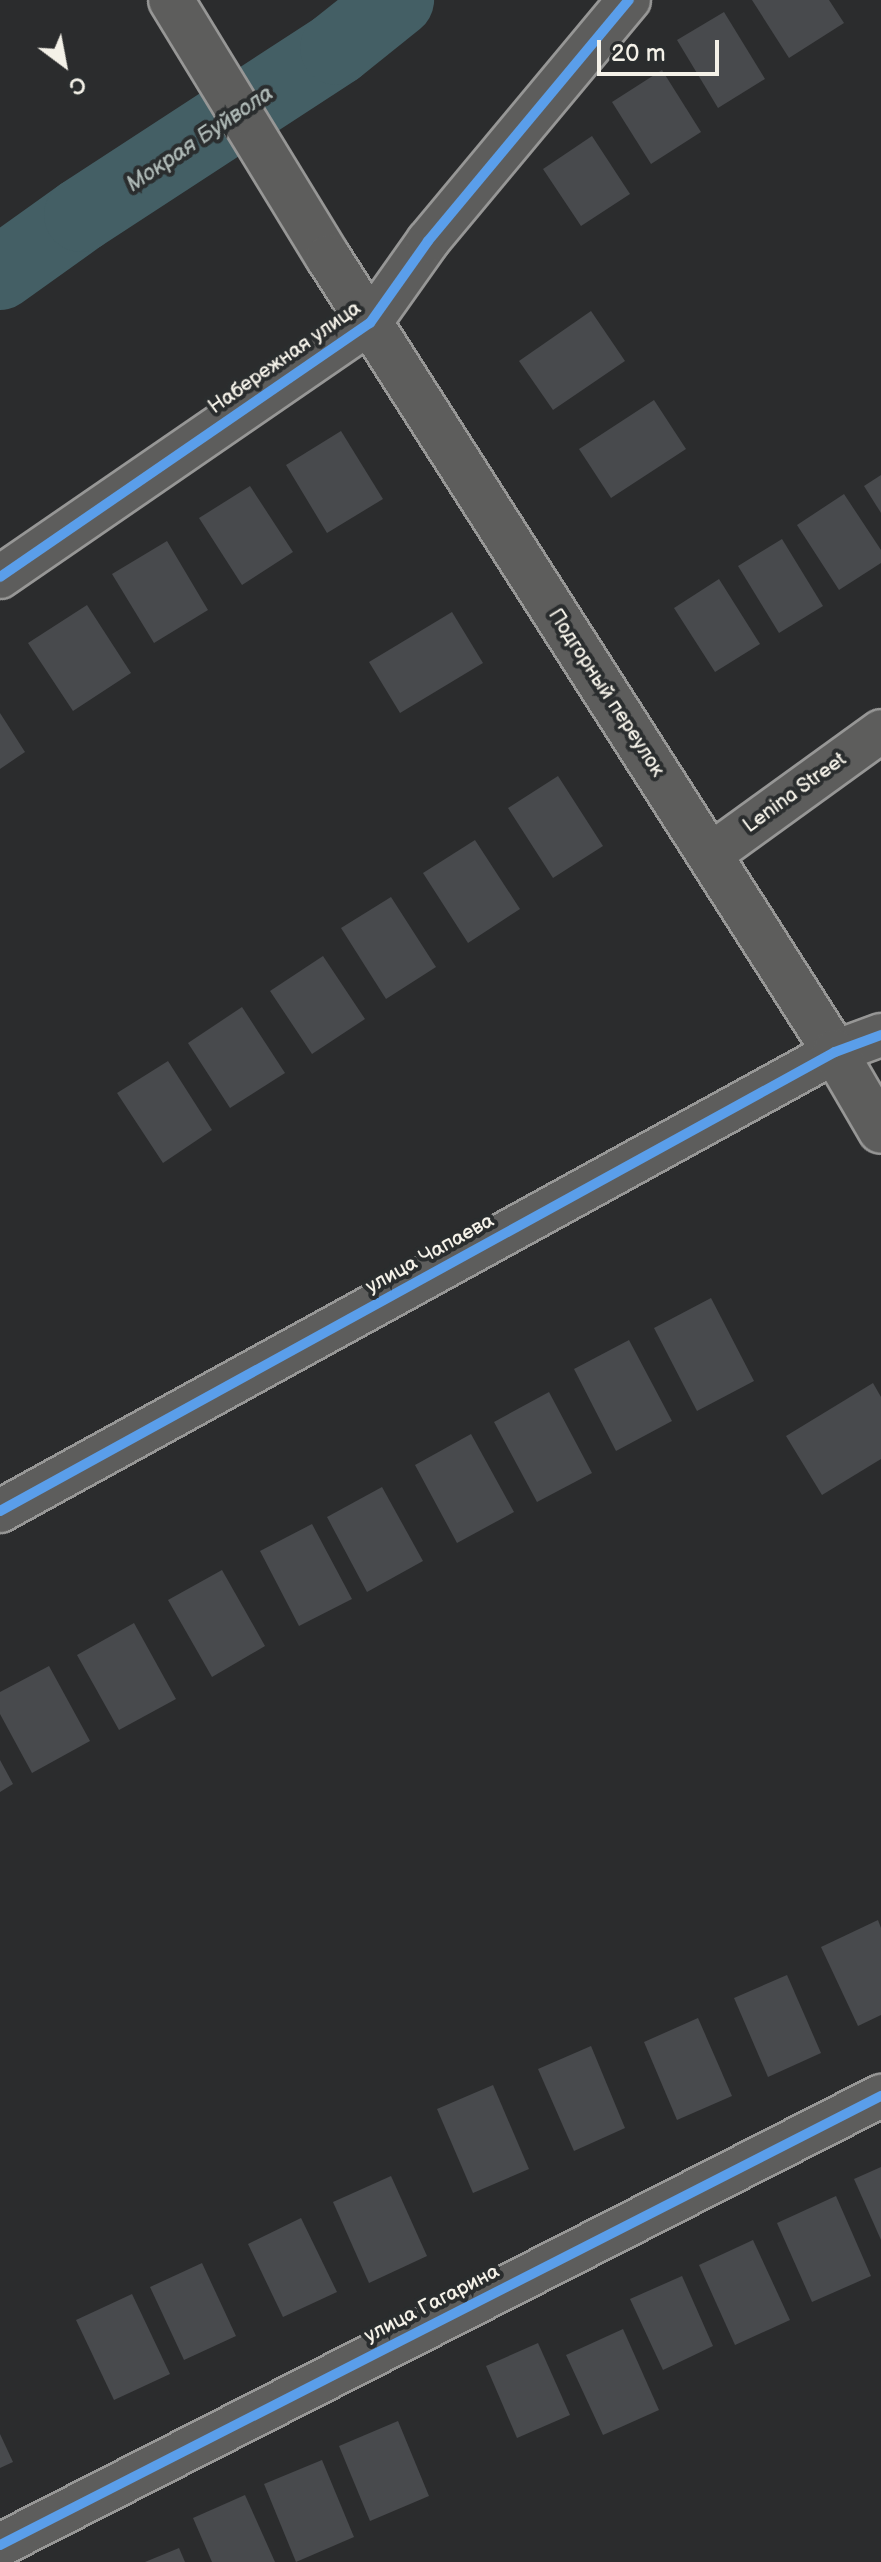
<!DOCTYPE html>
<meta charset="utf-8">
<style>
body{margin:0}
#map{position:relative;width:881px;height:2562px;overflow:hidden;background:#2b2c2d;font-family:"Balsamiq Sans",sans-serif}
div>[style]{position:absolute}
.river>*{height:74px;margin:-37px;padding:0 37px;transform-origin:37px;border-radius:37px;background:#445f65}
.building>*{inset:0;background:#484a4d}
.roads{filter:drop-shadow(2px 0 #979796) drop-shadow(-2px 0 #979796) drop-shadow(0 2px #979796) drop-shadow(0 -2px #979796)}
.street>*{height:42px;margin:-21px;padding:0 21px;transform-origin:21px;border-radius:21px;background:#5d5d5c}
.secondary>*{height:44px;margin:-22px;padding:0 22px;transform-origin:22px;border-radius:22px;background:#5d5d5c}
.cycleway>*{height:10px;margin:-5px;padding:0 5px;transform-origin:5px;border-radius:5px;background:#5a9eea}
span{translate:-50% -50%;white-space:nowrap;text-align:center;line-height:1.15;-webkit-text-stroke:8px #2a2d2e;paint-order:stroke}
.street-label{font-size:20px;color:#f4f1e8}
.water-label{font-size:22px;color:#aeb9b6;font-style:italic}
.north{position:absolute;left:24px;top:24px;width:80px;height:80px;-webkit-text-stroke:6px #2a2d2e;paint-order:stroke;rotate:148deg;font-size:22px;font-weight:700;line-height:32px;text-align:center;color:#f4f1e8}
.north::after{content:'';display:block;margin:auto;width:28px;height:36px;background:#f4f1e8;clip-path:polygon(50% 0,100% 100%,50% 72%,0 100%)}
.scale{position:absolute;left:597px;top:40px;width:122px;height:36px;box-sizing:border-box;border:4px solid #f4f1e8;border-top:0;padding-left:10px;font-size:24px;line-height:28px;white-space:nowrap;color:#f4f1e8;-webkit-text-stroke:6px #2a2d2e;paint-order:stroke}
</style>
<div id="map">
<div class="river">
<i style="left:0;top:273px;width:100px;rotate:-35.6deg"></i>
<i style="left:81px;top:215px;width:306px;rotate:-33.1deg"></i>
<i style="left:337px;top:48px;width:77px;rotate:-38.7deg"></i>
</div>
<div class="building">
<i style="clip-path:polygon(752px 0,829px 0,844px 23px,789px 58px)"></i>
<i style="clip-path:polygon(724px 12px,765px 79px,718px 108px,677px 40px)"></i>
<i style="clip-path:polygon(662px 70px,701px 132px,651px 164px,612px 102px)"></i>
<i style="clip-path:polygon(592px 136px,630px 194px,581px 226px,543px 169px)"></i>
<i style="clip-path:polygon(591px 311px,625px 361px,553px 410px,519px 361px)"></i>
<i style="clip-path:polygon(654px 400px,686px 449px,611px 498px,579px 449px)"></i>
<i style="clip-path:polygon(341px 431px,383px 499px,327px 533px,286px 465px)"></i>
<i style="clip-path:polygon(881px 475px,881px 513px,864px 486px)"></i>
<i style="clip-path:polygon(250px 486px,293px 552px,242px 585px,199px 518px)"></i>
<i style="clip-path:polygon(844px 494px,881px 550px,881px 563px,839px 590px,797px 525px)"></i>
<i style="clip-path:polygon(782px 539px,823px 606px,779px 633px,738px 566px)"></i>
<i style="clip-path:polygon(167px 541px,208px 610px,154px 643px,112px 574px)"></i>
<i style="clip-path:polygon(719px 579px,760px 644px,715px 672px,674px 608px)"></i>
<i style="clip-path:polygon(87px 605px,131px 673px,73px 711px,28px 643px)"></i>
<i style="clip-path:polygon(452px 612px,483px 663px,400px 713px,369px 662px)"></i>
<i style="clip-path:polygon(0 713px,25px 752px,0 769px)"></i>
<i style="clip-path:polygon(558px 776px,603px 846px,553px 878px,508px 808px)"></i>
<i style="clip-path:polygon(475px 840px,520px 909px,468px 943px,423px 873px)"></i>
<i style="clip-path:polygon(391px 897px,436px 967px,386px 999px,341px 928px)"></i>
<i style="clip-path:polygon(323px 956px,365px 1019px,312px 1054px,270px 991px)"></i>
<i style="clip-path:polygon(242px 1007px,285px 1073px,230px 1108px,188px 1043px)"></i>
<i style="clip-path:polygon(168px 1061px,212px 1130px,163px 1163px,117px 1093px)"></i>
<i style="clip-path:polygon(711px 1298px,754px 1381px,697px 1411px,654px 1328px)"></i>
<i style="clip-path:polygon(629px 1340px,672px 1421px,616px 1451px,574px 1369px)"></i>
<i style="clip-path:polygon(873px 1383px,881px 1397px,881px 1459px,822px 1495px,786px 1436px)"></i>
<i style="clip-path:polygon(549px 1392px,592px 1473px,537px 1502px,494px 1422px)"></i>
<i style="clip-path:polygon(471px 1434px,514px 1512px,457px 1543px,415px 1465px)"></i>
<i style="clip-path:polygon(382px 1487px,423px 1561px,367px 1592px,327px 1517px)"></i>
<i style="clip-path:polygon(312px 1524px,352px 1599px,299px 1626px,260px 1551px)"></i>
<i style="clip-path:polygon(222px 1570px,265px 1646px,212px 1677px,168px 1600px)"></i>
<i style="clip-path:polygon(134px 1623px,176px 1699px,119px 1730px,77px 1655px)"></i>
<i style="clip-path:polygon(49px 1666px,90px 1741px,32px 1773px,0 1714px,0 1692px)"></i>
<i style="clip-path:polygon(0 1760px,13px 1784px,0 1792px)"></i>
<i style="clip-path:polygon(878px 1920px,881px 1928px,881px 2015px,858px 2026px,821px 1947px)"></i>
<i style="clip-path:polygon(787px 1975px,821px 2053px,768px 2077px,734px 1998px)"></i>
<i style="clip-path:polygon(698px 2018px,732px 2096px,677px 2120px,644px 2042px)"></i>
<i style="clip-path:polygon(591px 2046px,625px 2128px,574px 2151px,538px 2069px)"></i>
<i style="clip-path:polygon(493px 2085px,529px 2169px,473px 2193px,437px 2109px)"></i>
<i style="clip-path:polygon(881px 2167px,881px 2240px,854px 2179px)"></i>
<i style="clip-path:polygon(391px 2176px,427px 2256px,369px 2283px,333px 2202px)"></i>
<i style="clip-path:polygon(836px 2196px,871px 2276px,812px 2302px,777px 2223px)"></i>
<i style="clip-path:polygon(301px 2218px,337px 2292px,283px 2317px,248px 2244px)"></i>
<i style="clip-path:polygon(753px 2240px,790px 2320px,735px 2345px,699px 2265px)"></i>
<i style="clip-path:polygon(202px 2263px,236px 2336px,184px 2360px,150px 2287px)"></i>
<i style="clip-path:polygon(682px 2276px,713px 2346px,663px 2370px,630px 2299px)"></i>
<i style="clip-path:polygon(132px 2294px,170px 2374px,114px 2400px,76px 2320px)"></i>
<i style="clip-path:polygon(623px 2329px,659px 2410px,603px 2435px,566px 2355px)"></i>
<i style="clip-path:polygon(538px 2343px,570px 2415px,517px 2438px,486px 2366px)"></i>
<i style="clip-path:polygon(398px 2421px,429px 2496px,370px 2521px,339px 2446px)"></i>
<i style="clip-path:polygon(0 2434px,13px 2462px,0 2468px)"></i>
<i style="clip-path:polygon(322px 2460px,354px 2537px,296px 2562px,264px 2484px)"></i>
<i style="clip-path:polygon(245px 2495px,275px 2562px,212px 2562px,193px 2518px)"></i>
<i style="clip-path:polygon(179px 2548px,185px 2562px,145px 2562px)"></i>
</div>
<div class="roads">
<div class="street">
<i style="left:0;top:577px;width:449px;rotate:-34.5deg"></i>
<i style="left:370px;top:323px;width:100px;rotate:-54.7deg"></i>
<i style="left:428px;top:241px;width:314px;rotate:-50.2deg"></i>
<i style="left:710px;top:855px;width:211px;rotate:-35.9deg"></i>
<i style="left:0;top:1511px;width:953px;rotate:-28.8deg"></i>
<i style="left:835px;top:1052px;width:49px;rotate:-20.3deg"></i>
<i style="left:0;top:2545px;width:989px;rotate:-27.01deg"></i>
</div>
<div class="secondary">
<i style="left:171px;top:0;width:301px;rotate:58.6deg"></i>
<i style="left:328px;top:257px;width:943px;rotate:57.47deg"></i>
<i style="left:835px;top:1052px;width:91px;rotate:59.8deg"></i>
</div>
</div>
<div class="cycleway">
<i style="left:0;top:577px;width:449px;rotate:-34.5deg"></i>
<i style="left:370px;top:323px;width:100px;rotate:-54.7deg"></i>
<i style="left:428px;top:241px;width:314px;rotate:-50.2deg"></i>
<i style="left:0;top:1511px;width:953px;rotate:-28.8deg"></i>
<i style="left:835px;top:1052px;width:49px;rotate:-20.3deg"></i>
<i style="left:0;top:2545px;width:989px;rotate:-27.01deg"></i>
</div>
<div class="street-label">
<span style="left:285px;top:358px;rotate:-35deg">Набережная улица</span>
<span style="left:606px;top:693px;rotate:57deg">Подгорный переулок</span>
<span style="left:795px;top:793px;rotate:-36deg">Lenina Street</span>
<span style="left:430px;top:1254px;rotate:-29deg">улица Чапаева</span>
<span style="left:432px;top:2304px;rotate:-27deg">улица Гагарина</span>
</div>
<div class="water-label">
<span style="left:200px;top:139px;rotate:-34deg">Мокрая Буйвола</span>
</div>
<div class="north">С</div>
<div class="scale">20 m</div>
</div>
